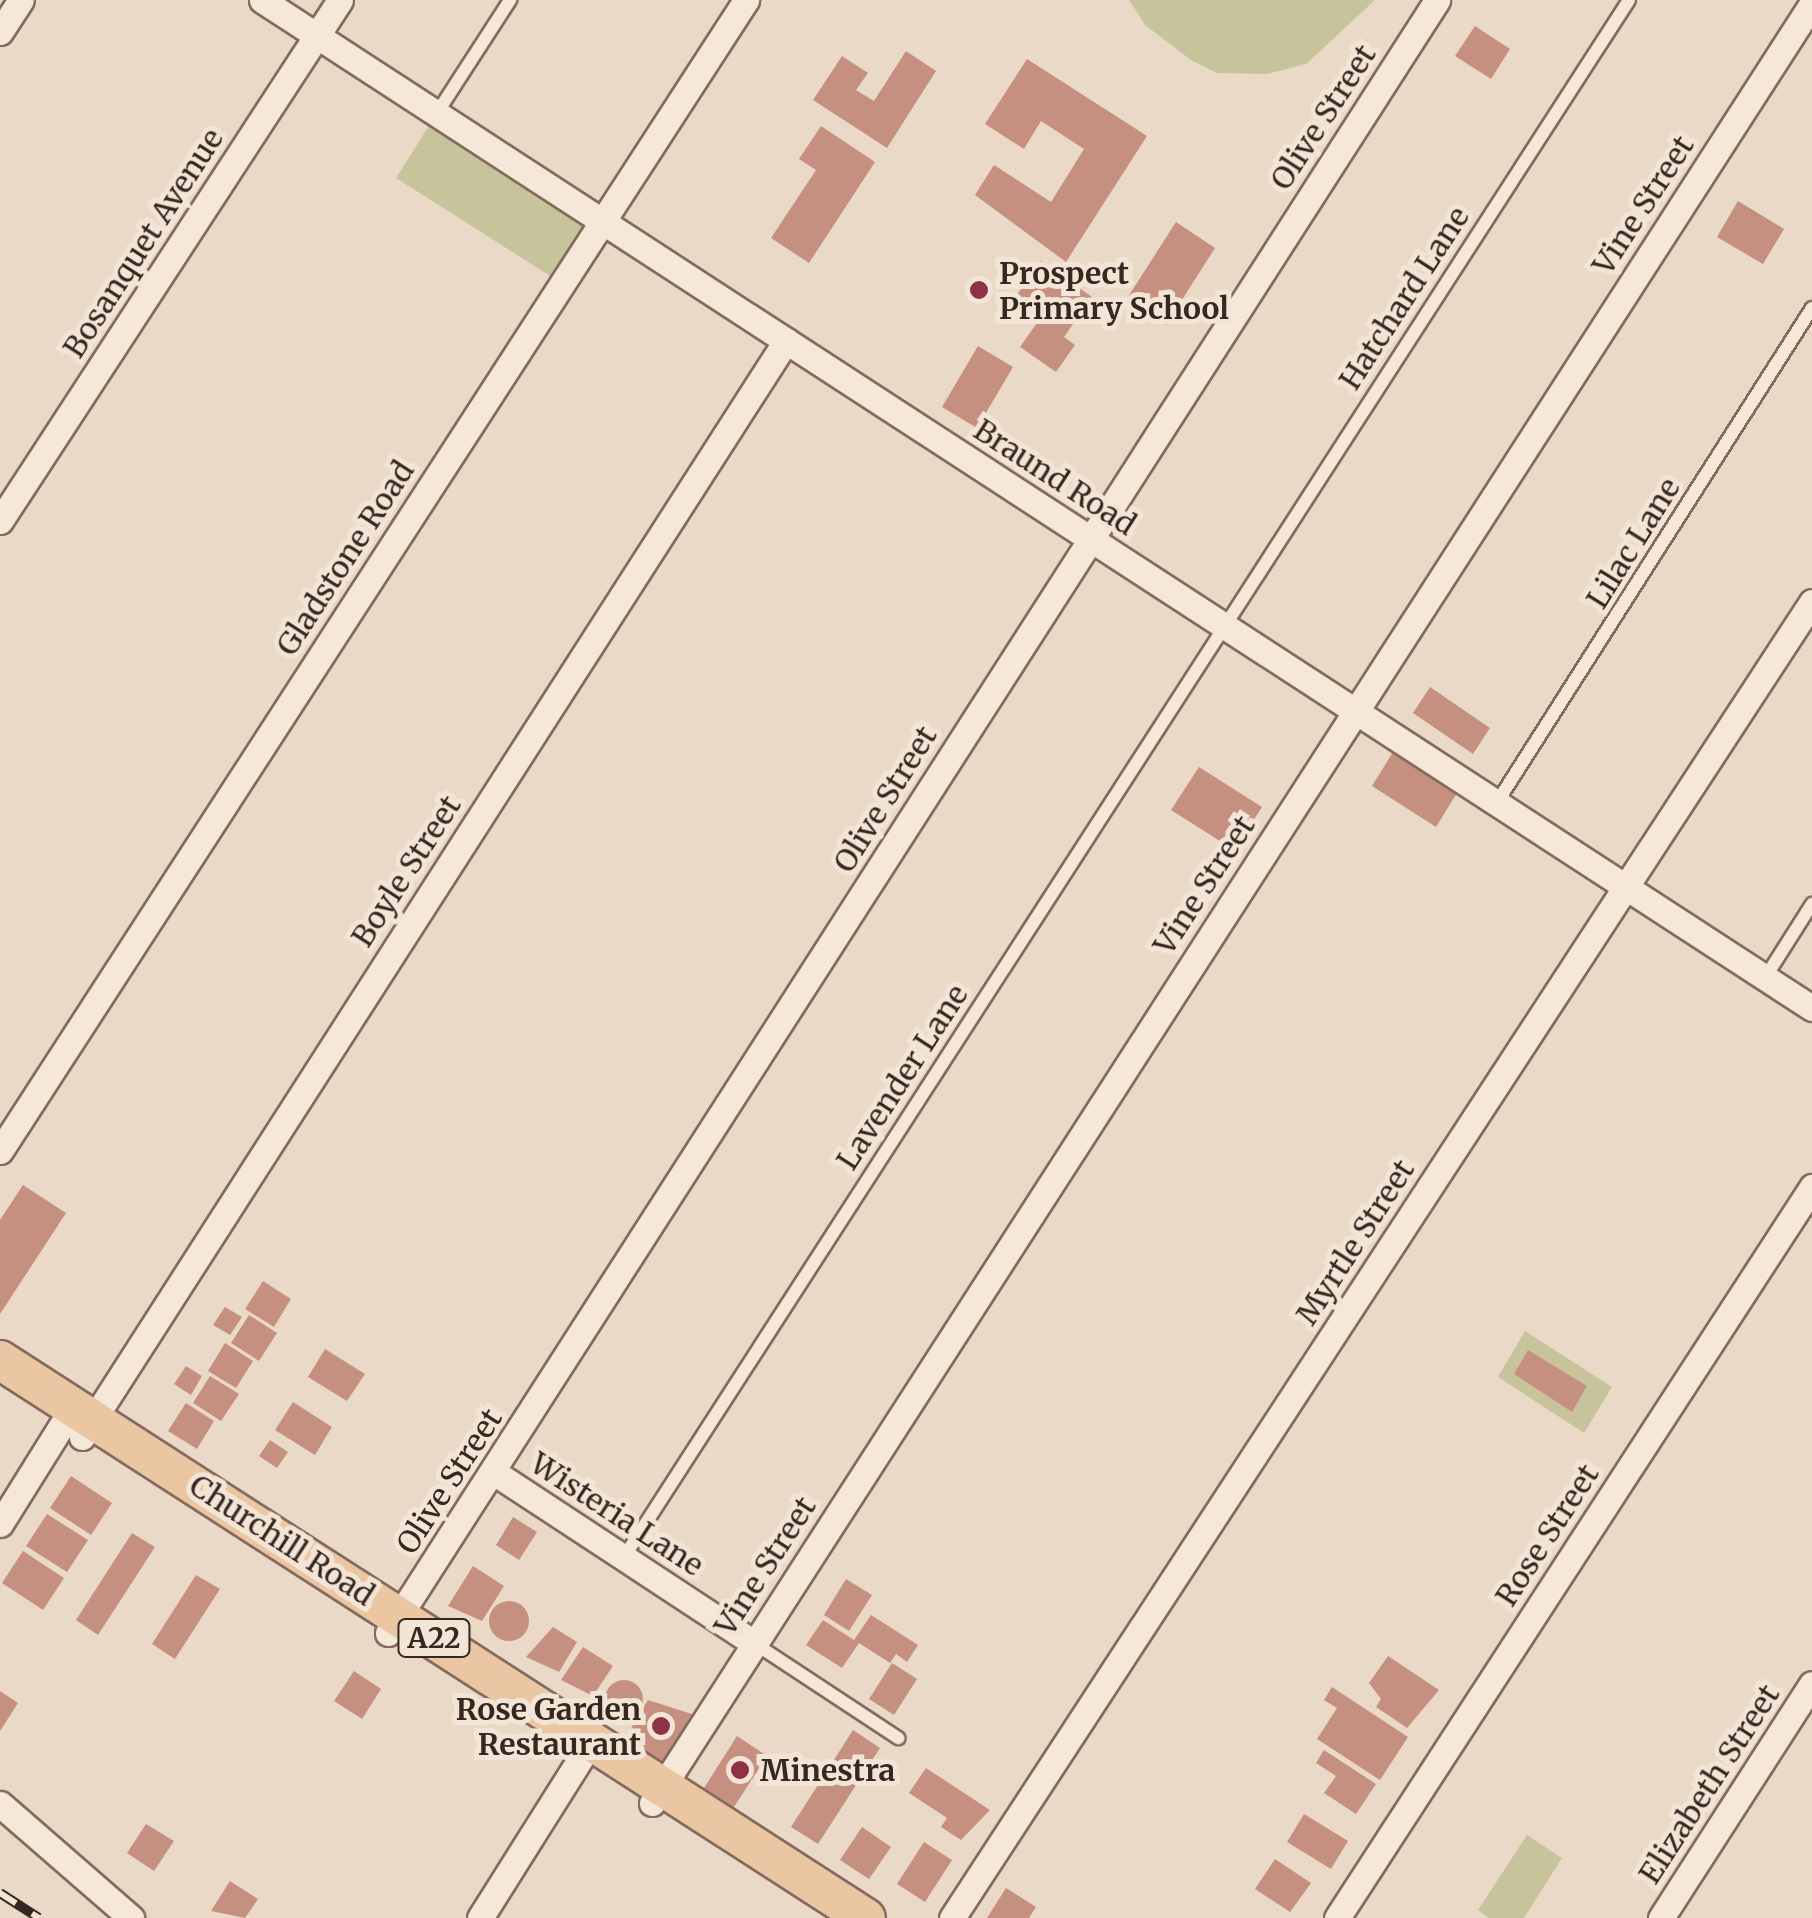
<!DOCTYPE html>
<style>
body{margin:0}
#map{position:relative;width:1812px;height:1918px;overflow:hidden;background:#ead9c7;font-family:Merriweather,serif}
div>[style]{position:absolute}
.green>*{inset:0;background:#c7c49c}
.building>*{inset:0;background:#c59080}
.round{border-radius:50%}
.roads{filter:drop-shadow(2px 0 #846b5e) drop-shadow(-2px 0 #846b5e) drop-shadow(0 2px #846b5e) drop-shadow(0 -2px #846b5e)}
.lane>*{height:12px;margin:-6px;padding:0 6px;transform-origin:6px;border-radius:6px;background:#f6e8d9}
.street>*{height:25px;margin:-12.5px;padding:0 12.5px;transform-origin:12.5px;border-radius:12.5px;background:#f6e8d9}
.primary>*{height:38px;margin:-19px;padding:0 19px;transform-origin:19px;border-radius:19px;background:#eac6a2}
.rail>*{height:10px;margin-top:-5px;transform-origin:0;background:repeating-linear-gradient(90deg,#f2e5d6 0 19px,#362720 0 38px);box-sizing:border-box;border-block:2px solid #362720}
.dots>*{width:28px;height:28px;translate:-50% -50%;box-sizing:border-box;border:5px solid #f2e5d6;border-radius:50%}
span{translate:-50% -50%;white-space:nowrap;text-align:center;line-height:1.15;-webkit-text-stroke:10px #f2e5d6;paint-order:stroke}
.shield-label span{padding:2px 8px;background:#f2e5d6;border:2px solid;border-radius:8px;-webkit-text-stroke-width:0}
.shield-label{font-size:28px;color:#362720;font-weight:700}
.street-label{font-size:30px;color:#362720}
.poi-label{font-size:30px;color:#362720;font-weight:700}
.left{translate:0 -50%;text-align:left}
.right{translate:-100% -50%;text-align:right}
</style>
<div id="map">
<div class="green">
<i style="clip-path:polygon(1129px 0,1375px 0,1306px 64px,1267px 74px,1217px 73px,1191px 60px,1145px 25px)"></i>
<i style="clip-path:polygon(437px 113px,602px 222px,561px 283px,396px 178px)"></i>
<i style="clip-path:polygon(1525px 1331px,1612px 1387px,1584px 1433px,1498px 1377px)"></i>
<i style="clip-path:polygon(1527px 1835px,1562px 1858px,1524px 1918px,1489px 1918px,1478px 1910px)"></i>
</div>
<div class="building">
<i style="clip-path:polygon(1475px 26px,1510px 49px,1491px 79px,1455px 56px)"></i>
<i style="clip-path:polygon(906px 51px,936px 71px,887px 148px,813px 100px,842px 56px,868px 73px,856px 90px,874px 101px)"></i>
<i style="clip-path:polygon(1027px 59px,1147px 136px,1066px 262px,975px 195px,994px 165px,1051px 202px,1084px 149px,1041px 121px,1024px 149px,985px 124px)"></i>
<i style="clip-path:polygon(821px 126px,875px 162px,809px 263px,771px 238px,816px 170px,799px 159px)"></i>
<i style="clip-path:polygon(1738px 201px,1784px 229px,1763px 264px,1717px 237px)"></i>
<i style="clip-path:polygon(1176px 222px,1215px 248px,1166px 325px,1126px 300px)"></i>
<i style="clip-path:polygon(1041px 261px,1092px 297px,1064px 337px,1075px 345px,1056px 372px,1020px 347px,1039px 320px,1012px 302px)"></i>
<i style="clip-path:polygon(978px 346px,1013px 367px,977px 428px,942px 407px)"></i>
<i style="clip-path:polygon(1430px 687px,1490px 728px,1473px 754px,1413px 713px)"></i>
<i style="clip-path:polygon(1393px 752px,1457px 793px,1436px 827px,1372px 786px)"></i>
<i style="clip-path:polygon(1199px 767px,1262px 807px,1234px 850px,1171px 810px)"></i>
<i style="clip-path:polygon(23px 1185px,66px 1213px,0 1314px,0 1220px)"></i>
<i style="clip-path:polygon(263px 1281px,291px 1299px,274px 1327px,245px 1309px)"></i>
<i style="clip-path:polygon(225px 1307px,242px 1317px,230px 1335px,213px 1325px)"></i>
<i style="clip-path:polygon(249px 1315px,277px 1333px,259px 1361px,231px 1343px)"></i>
<i style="clip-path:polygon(225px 1343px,253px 1361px,236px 1388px,208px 1371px)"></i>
<i style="clip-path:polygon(325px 1349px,365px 1374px,347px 1401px,308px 1377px)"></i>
<i style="clip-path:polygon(1528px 1350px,1587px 1386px,1572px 1412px,1514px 1374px)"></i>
<i style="clip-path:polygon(186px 1366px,202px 1376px,191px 1395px,174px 1384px)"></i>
<i style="clip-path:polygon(210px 1376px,239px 1394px,221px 1421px,193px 1403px)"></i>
<i style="clip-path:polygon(293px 1402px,332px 1427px,315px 1455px,275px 1430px)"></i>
<i style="clip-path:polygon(186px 1403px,214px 1421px,197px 1449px,168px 1431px)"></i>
<i style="clip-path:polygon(270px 1440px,288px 1452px,277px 1468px,259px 1456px)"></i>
<i style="clip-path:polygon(71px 1476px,112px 1503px,91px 1535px,50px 1508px)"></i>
<i style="clip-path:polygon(47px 1514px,88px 1540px,67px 1572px,26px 1546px)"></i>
<i style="clip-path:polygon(513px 1517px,537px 1532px,519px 1560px,496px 1545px)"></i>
<i style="clip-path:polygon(132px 1533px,155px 1547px,98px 1635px,76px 1620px)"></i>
<i style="clip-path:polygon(23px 1551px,64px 1578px,43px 1610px,2px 1583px)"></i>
<i style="clip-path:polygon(473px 1566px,504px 1586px,482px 1621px,448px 1606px)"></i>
<i style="clip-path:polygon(196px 1575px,220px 1589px,175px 1659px,152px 1644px)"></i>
<i style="clip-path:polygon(846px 1579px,872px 1595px,849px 1631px,824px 1615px)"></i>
<i class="round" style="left:489px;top:1601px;width:40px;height:40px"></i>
<i style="clip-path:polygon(871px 1615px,918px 1645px,907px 1662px,896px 1654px,890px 1663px,859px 1643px,842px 1668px,806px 1645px,823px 1620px,854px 1640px)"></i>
<i style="clip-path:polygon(553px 1627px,577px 1642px,559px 1672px,526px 1657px)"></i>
<i style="clip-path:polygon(583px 1647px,613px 1666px,593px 1696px,561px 1680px)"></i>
<i style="clip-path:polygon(1388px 1656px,1439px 1690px,1407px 1728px,1376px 1707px,1381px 1699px,1369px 1683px)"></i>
<i style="clip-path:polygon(892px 1663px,917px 1679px,894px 1715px,869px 1699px)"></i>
<i style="clip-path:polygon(354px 1671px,381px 1689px,362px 1719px,334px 1701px)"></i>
<i class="round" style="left:605px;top:1680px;width:38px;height:38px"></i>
<i style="clip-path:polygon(1332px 1687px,1408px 1737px,1380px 1780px,1317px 1739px,1337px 1708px,1324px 1700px)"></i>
<i style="clip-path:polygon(0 1691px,18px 1703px,0 1731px)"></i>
<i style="clip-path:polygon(648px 1700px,692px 1714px,662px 1764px,627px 1735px)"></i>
<i style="clip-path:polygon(853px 1730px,880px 1748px,818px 1844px,791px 1827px)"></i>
<i style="clip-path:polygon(737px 1736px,767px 1756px,734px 1807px,704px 1788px)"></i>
<i style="clip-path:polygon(1324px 1750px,1376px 1784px,1356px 1814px,1324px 1793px,1336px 1776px,1316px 1763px)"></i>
<i style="clip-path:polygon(926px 1768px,990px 1810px,961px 1840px,941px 1827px,947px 1818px,909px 1793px)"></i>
<i style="clip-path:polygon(1304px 1814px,1348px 1841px,1331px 1869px,1287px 1842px)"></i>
<i style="clip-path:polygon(146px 1824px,174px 1841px,154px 1871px,127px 1853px)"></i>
<i style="clip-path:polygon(862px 1827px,891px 1847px,869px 1879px,840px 1860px)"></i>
<i style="clip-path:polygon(924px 1842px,952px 1860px,925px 1902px,897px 1884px)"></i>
<i style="clip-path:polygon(1275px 1859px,1311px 1883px,1290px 1912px,1255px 1889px)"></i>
<i style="clip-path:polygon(230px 1881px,258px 1899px,245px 1918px,211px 1911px)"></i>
<i style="clip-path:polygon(1006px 1888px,1036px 1907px,1029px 1918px,987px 1918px)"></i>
</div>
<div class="roads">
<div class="lane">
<i style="left:437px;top:113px;width:135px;rotate:-57.1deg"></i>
<i style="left:1496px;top:804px;width:588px;rotate:-57.5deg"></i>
<i style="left:1765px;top:978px;width:88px;rotate:-57.6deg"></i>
<i style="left:624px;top:1557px;width:1853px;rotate:-57.16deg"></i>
<i style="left:754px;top:1643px;width:173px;rotate:33.4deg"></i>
</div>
<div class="street">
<i style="left:262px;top:0;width:1849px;rotate:33.04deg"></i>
<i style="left:0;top:32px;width:38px;rotate:-57deg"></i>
<i style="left:0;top:521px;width:622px;rotate:-56.87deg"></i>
<i style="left:0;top:1151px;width:1372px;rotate:-57.05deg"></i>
<i style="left:82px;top:1437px;width:1303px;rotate:-57.29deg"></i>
<i style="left:495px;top:1473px;width:310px;rotate:33.3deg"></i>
<i style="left:0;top:1524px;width:138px;rotate:-58deg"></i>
<i style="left:388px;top:1633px;width:1941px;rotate:-57.28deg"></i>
<i style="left:652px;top:1803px;width:2141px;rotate:-57.19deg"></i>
<i style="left:0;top:1804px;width:174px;rotate:41deg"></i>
<i style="left:480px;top:1918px;width:210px;rotate:-57.8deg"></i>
<i style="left:952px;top:1918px;width:1572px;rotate:-56.84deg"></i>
<i style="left:1337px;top:1918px;width:872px;rotate:-56.98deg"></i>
<i style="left:1661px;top:1918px;width:278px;rotate:-57.2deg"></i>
</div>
<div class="primary">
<i style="left:0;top:1360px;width:1030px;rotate:32.8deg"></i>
</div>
</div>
<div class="rail">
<i style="left:0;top:1893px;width:46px;rotate:32.7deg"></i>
</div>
<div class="dots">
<i style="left:979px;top:290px;background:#8e3345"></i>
<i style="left:661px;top:1726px;background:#8e3345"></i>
<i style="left:740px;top:1770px;background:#8e3345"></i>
</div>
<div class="shield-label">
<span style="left:434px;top:1638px">A22</span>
</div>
<div class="street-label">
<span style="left:1323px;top:117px;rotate:-57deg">Olive Street</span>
<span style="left:1643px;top:205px;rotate:-57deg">Vine Street</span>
<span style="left:143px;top:243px;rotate:-57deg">Bosanquet Avenue</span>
<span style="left:1404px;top:298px;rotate:-57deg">Hatchard Lane</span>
<span style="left:1055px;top:477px;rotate:33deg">Braund Road</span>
<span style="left:1633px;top:543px;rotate:-58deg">Lilac Lane</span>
<span style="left:345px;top:558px;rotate:-57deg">Gladstone Road</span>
<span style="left:885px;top:799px;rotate:-58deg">Olive Street</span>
<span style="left:406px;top:871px;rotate:-57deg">Boyle Street</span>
<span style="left:1204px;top:885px;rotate:-57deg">Vine Street</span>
<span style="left:902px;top:1077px;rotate:-57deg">Lavender Lane</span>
<span style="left:1355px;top:1242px;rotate:-57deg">Myrtle Street</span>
<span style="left:449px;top:1481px;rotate:-57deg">Olive Street</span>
<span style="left:617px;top:1514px;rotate:33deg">Wisteria Lane</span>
<span style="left:1547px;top:1535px;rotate:-57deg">Rose Street</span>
<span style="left:282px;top:1540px;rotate:33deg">Churchill Road</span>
<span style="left:765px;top:1566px;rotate:-57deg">Vine Street</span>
<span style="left:1709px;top:1784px;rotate:-57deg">Elizabeth Street</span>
</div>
<div class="poi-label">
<span class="left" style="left:999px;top:290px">Prospect<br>Primary School</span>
<span class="right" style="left:641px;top:1726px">Rose Garden<br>Restaurant</span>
<span class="left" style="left:760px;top:1770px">Minestra</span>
</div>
</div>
